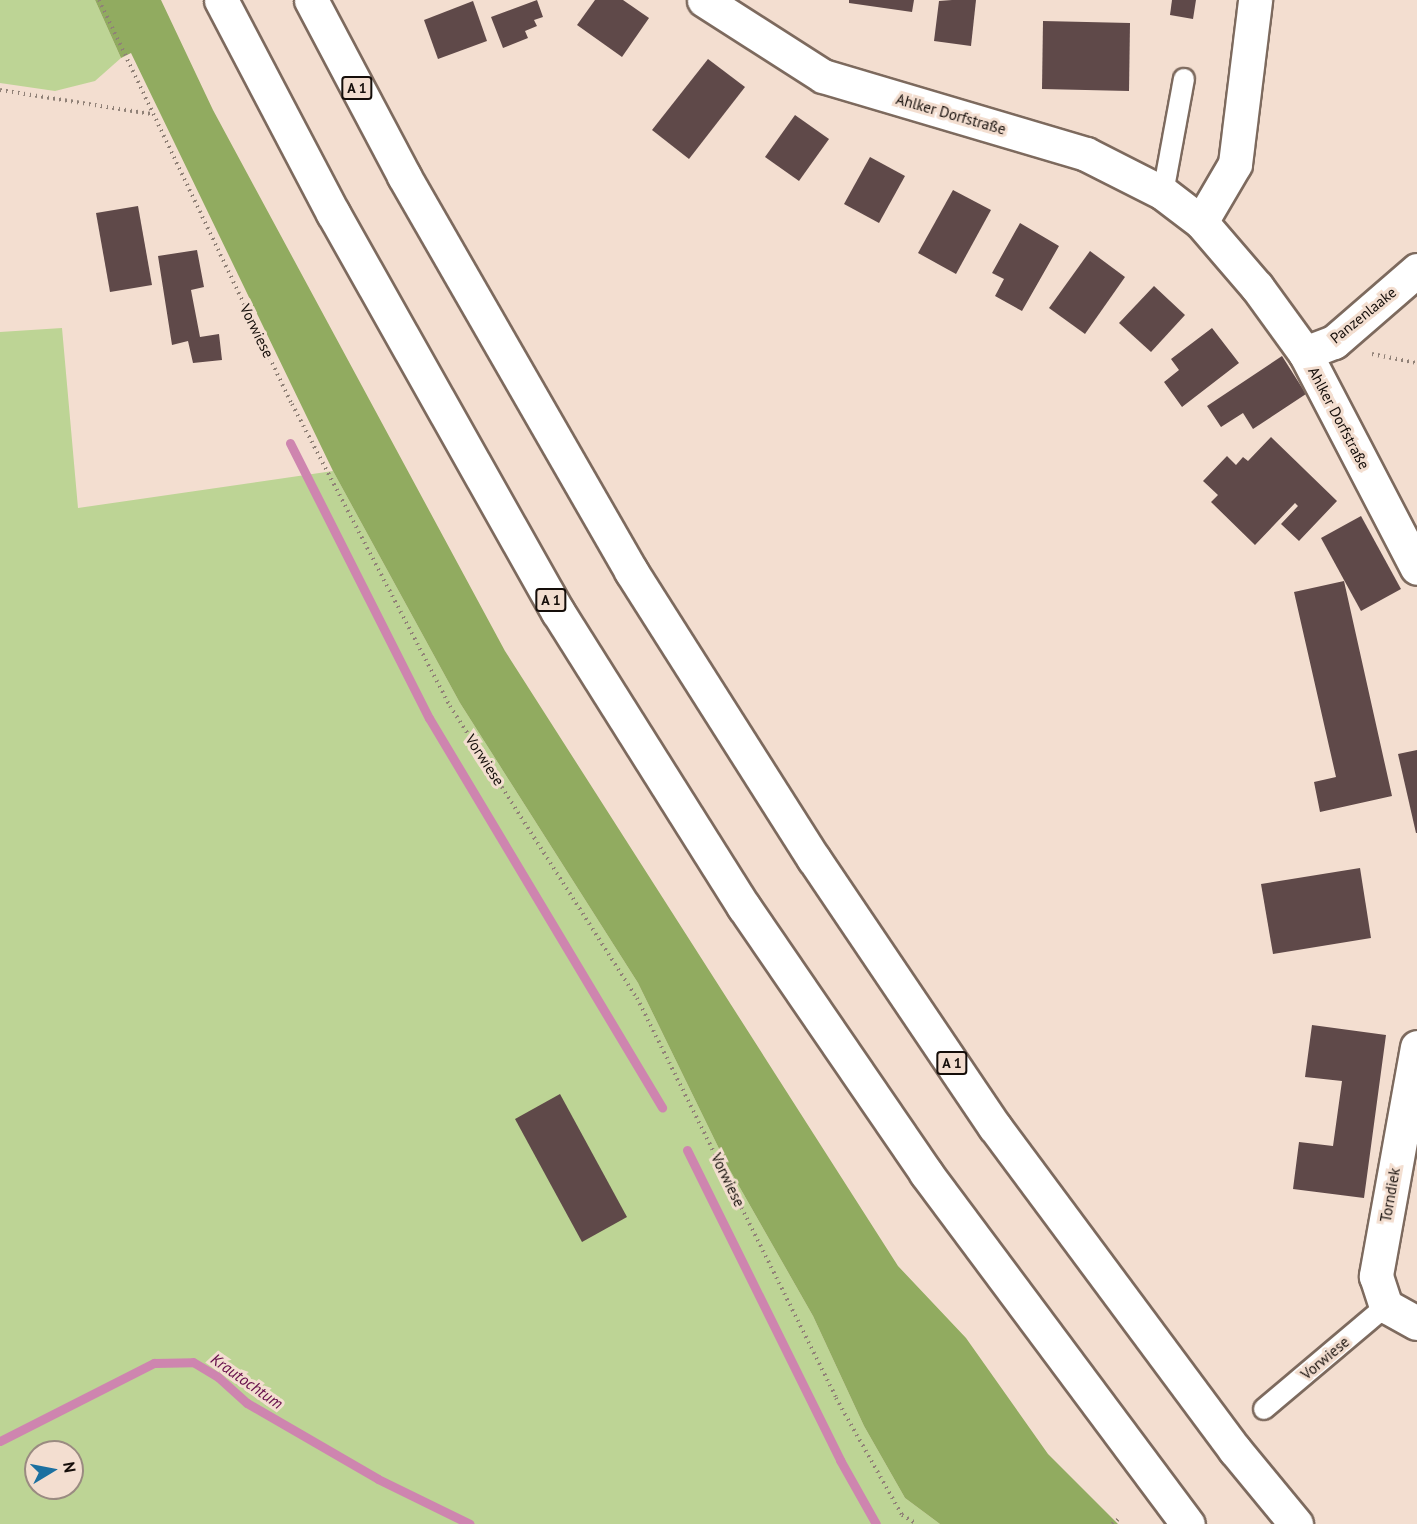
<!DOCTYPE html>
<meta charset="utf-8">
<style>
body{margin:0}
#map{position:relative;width:1417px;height:1524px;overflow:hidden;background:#f3ded0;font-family:"PT Sans",sans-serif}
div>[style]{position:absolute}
.green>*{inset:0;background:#bdd495}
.forest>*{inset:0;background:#91ab60}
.stream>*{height:9px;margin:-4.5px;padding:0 4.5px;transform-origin:4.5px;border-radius:4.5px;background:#ce85af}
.building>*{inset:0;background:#5f4949}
.path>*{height:4px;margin-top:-2px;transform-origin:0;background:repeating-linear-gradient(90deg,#908177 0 1.5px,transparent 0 6px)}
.roads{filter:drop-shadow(2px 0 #7d6a5e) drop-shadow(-2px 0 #7d6a5e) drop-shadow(0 2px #7d6a5e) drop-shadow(0 -2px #7d6a5e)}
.service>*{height:20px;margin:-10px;padding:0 10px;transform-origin:10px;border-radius:10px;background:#fff}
.minor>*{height:33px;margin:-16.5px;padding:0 16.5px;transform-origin:16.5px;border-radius:16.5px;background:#fff}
.motorway>*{height:33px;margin:-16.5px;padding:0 16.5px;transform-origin:16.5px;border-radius:16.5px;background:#fff}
span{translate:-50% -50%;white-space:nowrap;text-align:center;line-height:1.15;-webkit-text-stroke:6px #f3ded0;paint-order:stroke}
.shield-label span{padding:2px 4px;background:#f3ded0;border:2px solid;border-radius:4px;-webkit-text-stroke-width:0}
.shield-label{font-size:14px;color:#150e0a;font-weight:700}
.street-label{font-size:15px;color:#150e0a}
.water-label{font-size:16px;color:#650c49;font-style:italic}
.north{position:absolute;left:24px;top:1440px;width:60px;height:60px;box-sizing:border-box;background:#f3ded0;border:2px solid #9a8b81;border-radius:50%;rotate:80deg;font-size:16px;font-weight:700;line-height:24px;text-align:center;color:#150e0a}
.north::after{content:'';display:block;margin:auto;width:21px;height:27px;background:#1b70a0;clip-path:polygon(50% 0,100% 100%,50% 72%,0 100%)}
</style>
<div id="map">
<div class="green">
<i style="clip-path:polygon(0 0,95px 0,121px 58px,95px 81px,55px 91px,0 83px)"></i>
<i style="clip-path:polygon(evenodd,62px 328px,78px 508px,333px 471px,460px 703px,638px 983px,727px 1165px,813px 1316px,864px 1426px,905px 1498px,940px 1524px,0 1524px,0 332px,62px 328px,36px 1452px,72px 1452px,72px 1488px,36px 1488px,36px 1452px)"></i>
</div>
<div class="forest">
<i style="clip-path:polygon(95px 0,161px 0,213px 110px,505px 651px,898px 1266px,966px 1338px,1048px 1454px,1118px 1524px,940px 1524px,905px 1498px,864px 1426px,813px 1316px,727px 1165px,638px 983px,460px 703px,333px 471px,131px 53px,121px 58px)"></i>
</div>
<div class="stream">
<i style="left:290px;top:443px;width:308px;rotate:63.2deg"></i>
<i style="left:429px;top:718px;width:454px;rotate:59.1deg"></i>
<i style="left:687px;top:1150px;width:346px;rotate:63.7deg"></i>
<i style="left:840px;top:1460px;width:73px;rotate:60.6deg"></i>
<i style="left:0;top:1441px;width:173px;rotate:-26.9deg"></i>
<i style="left:154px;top:1363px;width:39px;rotate:-1deg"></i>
<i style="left:193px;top:1362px;width:29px;rotate:31deg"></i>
<i style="left:218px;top:1377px;width:39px;rotate:42deg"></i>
<i style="left:247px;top:1403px;width:151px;rotate:30.1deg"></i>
<i style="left:378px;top:1479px;width:102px;rotate:26.1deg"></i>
</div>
<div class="building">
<i style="clip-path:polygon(537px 0,543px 17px,534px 20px,537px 26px,525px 31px,528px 38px,503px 48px,491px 17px)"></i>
<i style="clip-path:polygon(595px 0,623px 0,649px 18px,622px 57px,577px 25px)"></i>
<i style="clip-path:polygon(849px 0,914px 0,912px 12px,849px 3px)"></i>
<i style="clip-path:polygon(952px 0,976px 0,971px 46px,934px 41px,939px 1px)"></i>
<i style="clip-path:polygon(1172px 0,1196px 0,1193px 19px,1170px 15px)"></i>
<i style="clip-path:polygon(473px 1px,487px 41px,438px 59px,424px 20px)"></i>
<i style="clip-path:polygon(1043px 21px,1130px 23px,1129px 91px,1042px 89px)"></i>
<i style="clip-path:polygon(708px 59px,745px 87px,689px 159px,652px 130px)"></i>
<i style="clip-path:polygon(795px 115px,829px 139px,799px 181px,765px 157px)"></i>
<i style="clip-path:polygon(870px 157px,905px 176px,879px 223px,844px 204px)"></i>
<i style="clip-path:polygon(953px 190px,991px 210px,956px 274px,918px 253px)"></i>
<i style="clip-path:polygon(138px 206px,152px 285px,110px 292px,96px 213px)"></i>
<i style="clip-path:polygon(1020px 223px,1059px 246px,1022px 311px,995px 296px,1004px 279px,992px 273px)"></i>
<i style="clip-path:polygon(197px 250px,204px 287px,191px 290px,200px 337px,219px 334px,222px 360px,193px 363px,188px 341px,172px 345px,158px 256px)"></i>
<i style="clip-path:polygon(1090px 251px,1125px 277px,1085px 334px,1049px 308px)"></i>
<i style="clip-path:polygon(1154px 286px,1185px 315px,1151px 352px,1119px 323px)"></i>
<i style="clip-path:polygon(1212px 328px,1239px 363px,1182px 407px,1164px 382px,1179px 370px,1171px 359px)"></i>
<i style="clip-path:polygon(1282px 356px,1306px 394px,1253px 429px,1243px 413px,1221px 427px,1207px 406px)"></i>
<i style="clip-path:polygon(1271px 437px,1337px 501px,1299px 541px,1281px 524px,1298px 506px,1295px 503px,1255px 545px,1211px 502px,1218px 495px,1203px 481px,1227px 456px,1236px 465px,1243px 457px,1248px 461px)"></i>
<i style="clip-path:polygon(1361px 516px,1401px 589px,1361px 611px,1321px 538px)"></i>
<i style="clip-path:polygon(1344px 581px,1392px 796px,1320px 812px,1314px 782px,1336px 777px,1294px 592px)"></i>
<i style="clip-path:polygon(1417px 750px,1417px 833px,1416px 833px,1398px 754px)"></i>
<i style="clip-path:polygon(1360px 868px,1371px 938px,1273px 954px,1261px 884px)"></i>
<i style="clip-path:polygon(1312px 1025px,1386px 1035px,1364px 1198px,1293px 1189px,1299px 1142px,1333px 1146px,1342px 1081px,1305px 1077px)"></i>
<i style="clip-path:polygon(560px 1094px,627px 1217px,582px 1242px,515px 1119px)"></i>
</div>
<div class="path">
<i style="left:99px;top:0;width:448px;rotate:64.5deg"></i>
<i style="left:292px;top:404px;width:341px;rotate:62.4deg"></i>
<i style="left:450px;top:706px;width:347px;rotate:57.4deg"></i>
<i style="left:637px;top:998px;width:447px;rotate:63.5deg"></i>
<i style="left:836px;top:1398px;width:134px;rotate:60.6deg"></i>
<i style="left:902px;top:1515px;width:17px;rotate:31deg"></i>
<i style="left:0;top:90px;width:153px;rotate:9deg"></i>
<i style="left:1372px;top:354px;width:46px;rotate:11.3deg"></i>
<i style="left:1112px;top:1524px;width:10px;rotate:-37deg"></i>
</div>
<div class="roads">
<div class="service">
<i style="left:1163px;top:193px;width:116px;rotate:-79.6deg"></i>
<i style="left:1264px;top:1409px;width:160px;rotate:-40.2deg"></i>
</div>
<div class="minor">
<i style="left:704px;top:0;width:141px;rotate:32.6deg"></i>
<i style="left:823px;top:76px;width:274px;rotate:16.5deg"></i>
<i style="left:1086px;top:154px;width:86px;rotate:26.9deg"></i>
<i style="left:1163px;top:193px;width:48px;rotate:37.3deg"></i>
<i style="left:1201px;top:222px;width:86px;rotate:49.3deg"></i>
<i style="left:1257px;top:287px;width:82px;rotate:54deg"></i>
<i style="left:1305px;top:353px;width:242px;rotate:62.5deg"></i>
<i style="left:1201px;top:222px;width:67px;rotate:-59.6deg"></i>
<i style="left:1235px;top:164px;width:165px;rotate:-83deg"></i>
<i style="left:1305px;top:353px;width:31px;rotate:-21deg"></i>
<i style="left:1334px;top:342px;width:110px;rotate:-40.9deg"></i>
<i style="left:1417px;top:1047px;width:233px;rotate:100.2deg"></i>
<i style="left:1376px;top:1276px;width:32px;rotate:72deg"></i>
<i style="left:1386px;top:1306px;width:35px;rotate:29deg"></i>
</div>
<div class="motorway">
<i style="left:221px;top:0;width:241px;rotate:62.3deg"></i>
<i style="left:333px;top:213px;width:458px;rotate:60.6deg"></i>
<i style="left:558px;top:612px;width:349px;rotate:57.8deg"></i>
<i style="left:744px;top:907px;width:322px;rotate:55.6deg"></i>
<i style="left:926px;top:1173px;width:438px;rotate:53.3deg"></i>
<i style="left:311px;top:0;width:199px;rotate:62.1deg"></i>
<i style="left:404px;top:176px;width:456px;rotate:60.1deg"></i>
<i style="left:631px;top:571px;width:341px;rotate:57.6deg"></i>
<i style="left:814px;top:859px;width:323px;rotate:56deg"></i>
<i style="left:995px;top:1127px;width:402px;rotate:53.4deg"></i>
<i style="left:1235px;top:1450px;width:96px;rotate:50.5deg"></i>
</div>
</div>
<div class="shield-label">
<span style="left:357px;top:88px">A 1</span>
<span style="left:551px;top:600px">A 1</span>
<span style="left:952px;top:1063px">A 1</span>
</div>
<div class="street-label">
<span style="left:951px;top:114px;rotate:16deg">Ahlker Dorfstraße</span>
<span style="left:1363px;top:315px;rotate:-39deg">Panzenlaake</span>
<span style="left:257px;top:331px;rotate:64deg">Vorwiese</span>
<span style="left:1339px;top:418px;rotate:62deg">Ahlker Dorfstraße</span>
<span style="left:485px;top:760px;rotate:57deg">Vorwiese</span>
<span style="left:728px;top:1180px;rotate:64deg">Vorwiese</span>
<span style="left:1390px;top:1195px;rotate:-80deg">Torndiek</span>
<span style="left:1325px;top:1358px;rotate:-40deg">Vorwiese</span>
</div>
<div class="water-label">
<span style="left:247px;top:1381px;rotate:35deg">Krautochtum</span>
</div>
<div class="north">N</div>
</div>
